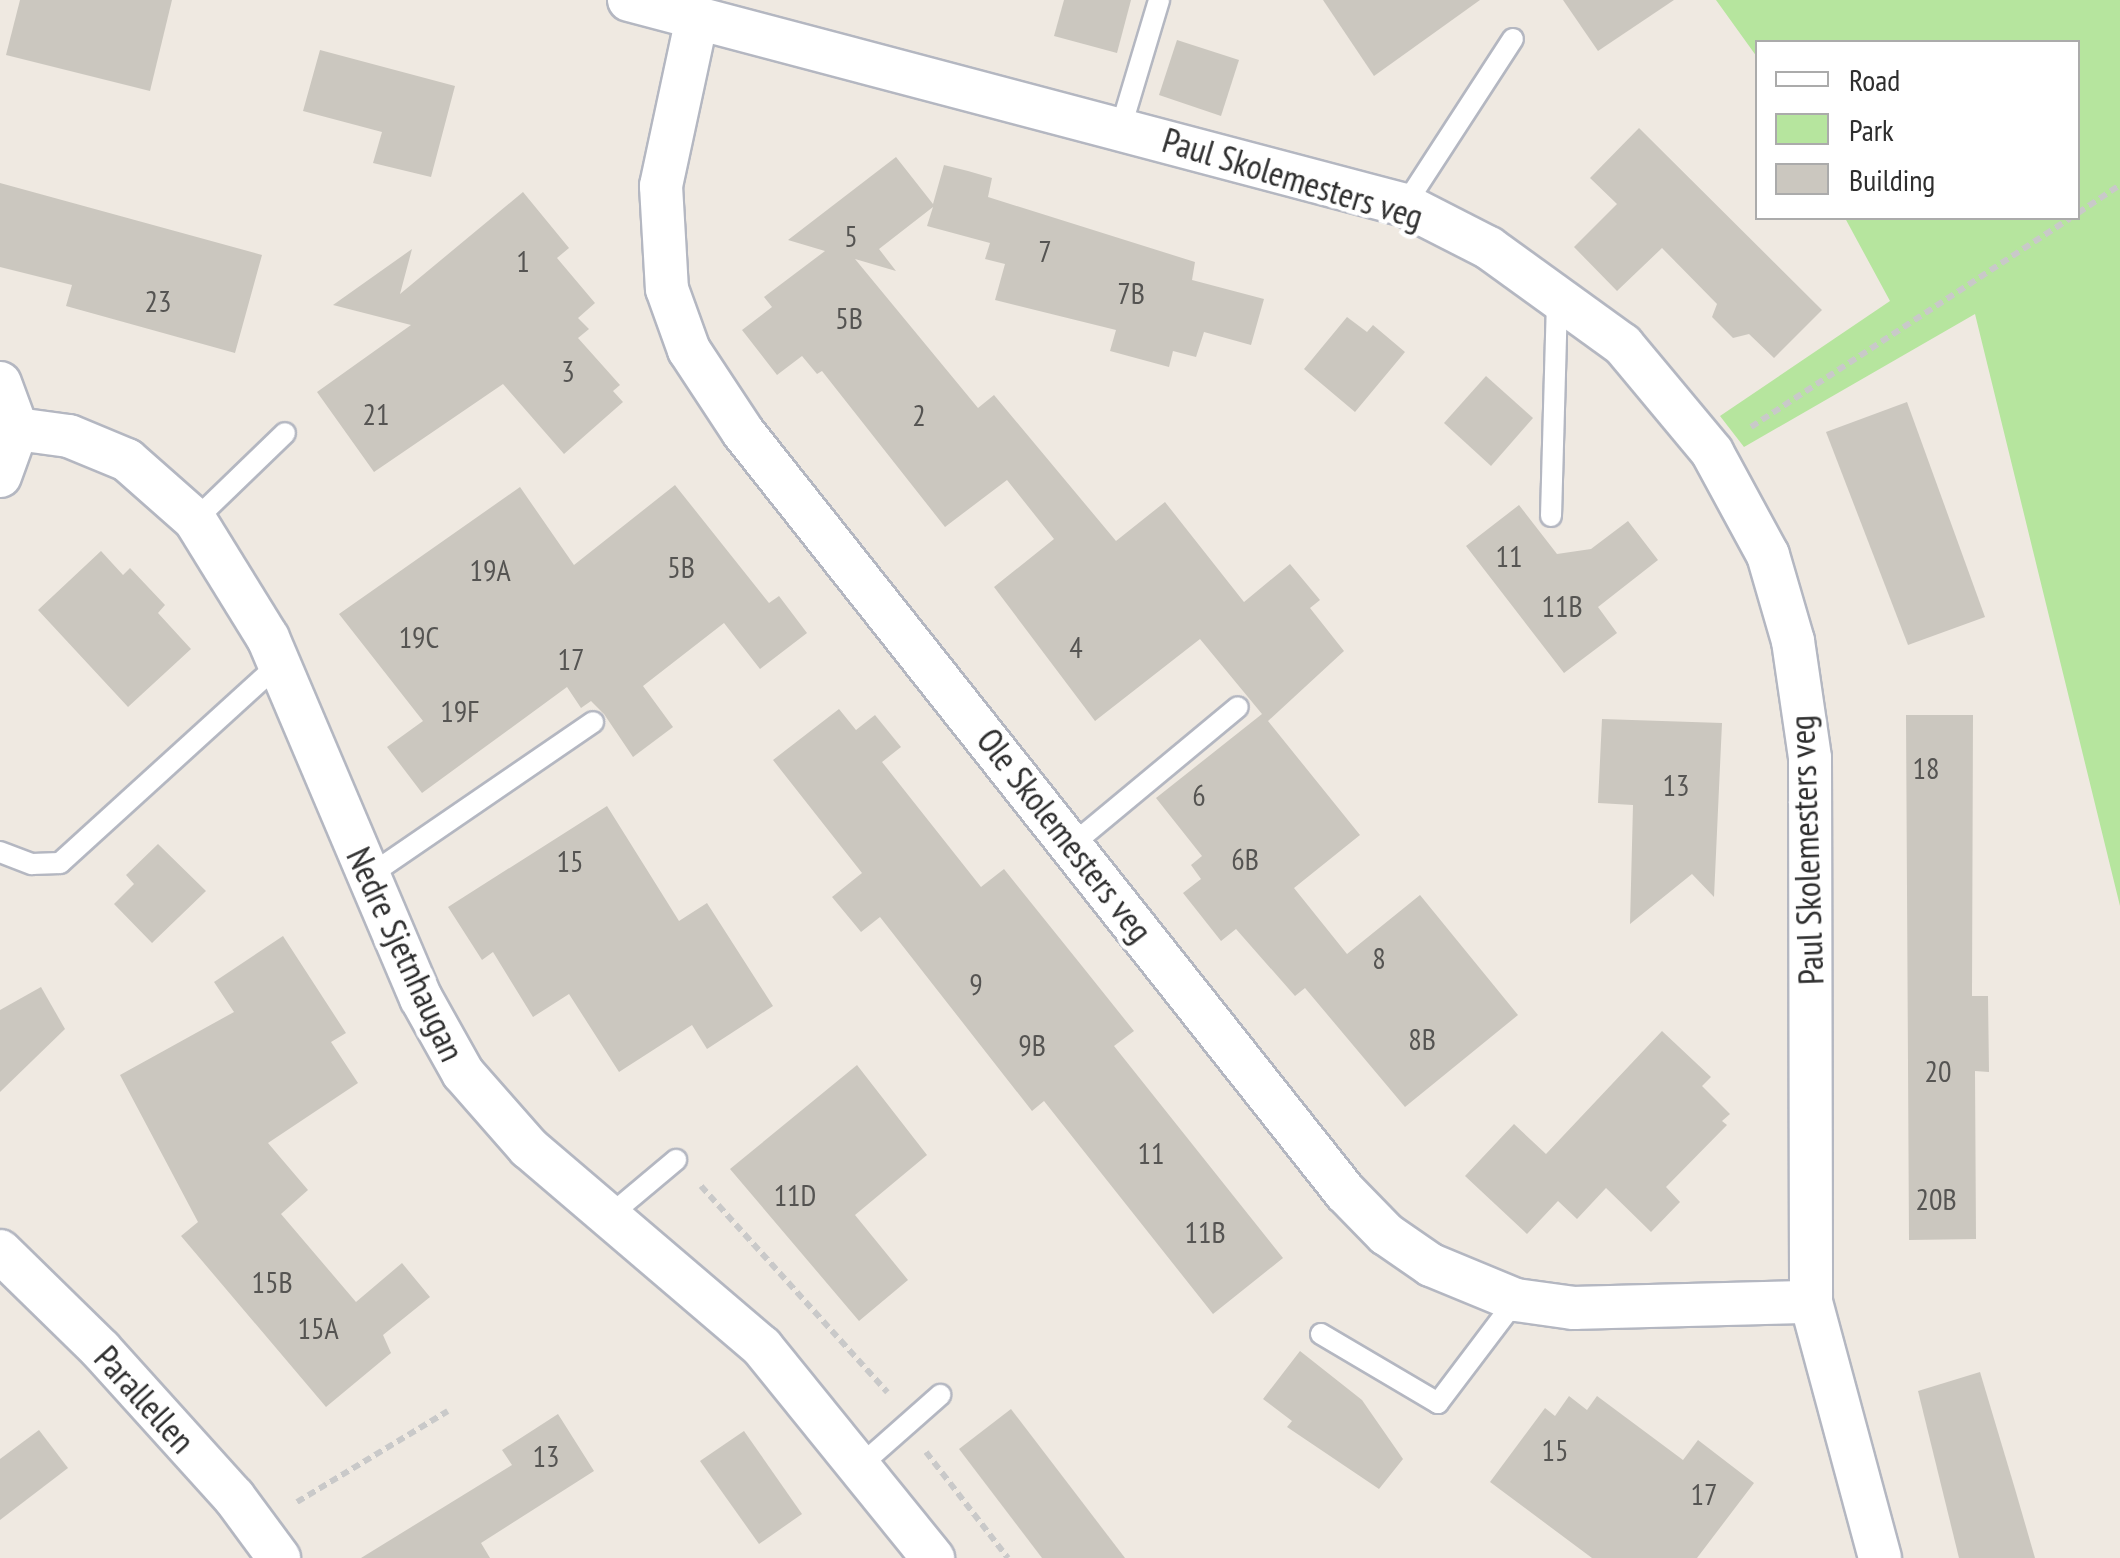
<!DOCTYPE html>
<style>
body{margin:0}
#map{position:relative;width:2120px;height:1558px;overflow:hidden;background:#efe9e1;font-family:"PT Sans Narrow",sans-serif}
div>[style]{position:absolute}
.green>*{inset:0;background:#b6e59e}
.building>*{inset:0;background:#cbc7bf}
.path>*{height:6px;margin-top:-3px;transform-origin:0;background:repeating-linear-gradient(90deg,#c9c9c9 0 8px,transparent 0 13px)}
.roads{filter:drop-shadow(2px 0 #b4b7c1) drop-shadow(-2px 0 #b4b7c1) drop-shadow(0 2px #b4b7c1) drop-shadow(0 -2px #b4b7c1)}
.service>*{height:20px;margin:-10px;padding:0 10px;transform-origin:10px;border-radius:10px;background:#fff}
.minor>*{height:42px;margin:-21px;padding:0 21px;transform-origin:21px;border-radius:21px;background:#fff}
span{translate:-50% -50%;white-space:nowrap;text-align:center;line-height:1.15;-webkit-text-stroke:9px #fff;paint-order:stroke}
.number-label{font-size:30px;color:#555452}
.number-label span{-webkit-text-stroke-width:0}
.street-label{font-size:35px;color:#2e2e2e}
.legend{position:absolute;left:1755px;top:40px;width:325px;height:180px;box-sizing:border-box;background:#fff;border:2px solid #ababab;margin:0;padding:12px 18px;list-style:none;font-size:30px;color:#2e2e2e}
.legend li{display:flex;align-items:center;gap:20px;height:50px}
.legend b{width:50px;border:2px solid #ababab}
</style>
<div id="map">
<div class="green">
<i style="clip-path:polygon(1716px 0,2120px 0,2120px 906px,1975px 314px,1744px 447px,1720px 416px,1890px 301px,1845px 218px,2078px 218px,2078px 42px,1758px 42px,1757px 57px)"></i>
</div>
<div class="building">
<i style="clip-path:polygon(20px 0,172px 0,150px 91px,6px 55px)"></i>
<i style="clip-path:polygon(1064px 0,1131px 0,1117px 53px,1054px 36px)"></i>
<i style="clip-path:polygon(1323px 0,1480px 0,1374px 76px)"></i>
<i style="clip-path:polygon(1563px 0,1674px 0,1598px 51px)"></i>
<i style="clip-path:polygon(1177px 40px,1239px 60px,1221px 116px,1159px 95px)"></i>
<i style="clip-path:polygon(320px 50px,455px 86px,431px 177px,373px 163px,382px 132px,303px 111px)"></i>
<i style="clip-path:polygon(1639px 128px,1822px 310px,1774px 358px,1749px 334px,1733px 338px,1712px 317px,1717px 304px,1662px 248px,1617px 291px,1574px 247px,1617px 204px,1590px 178px)"></i>
<i style="clip-path:polygon(896px 157px,933px 204px,944px 165px,968px 171px,992px 178px,988px 197px,1195px 262px,1192px 280px,1264px 299px,1251px 345px,1204px 332px,1196px 357px,1173px 351px,1169px 367px,1110px 351px,1116px 330px,995px 300px,1005px 264px,985px 259px,990px 243px,927px 226px,933px 207px,879px 249px,896px 271px,855px 259px,978px 408px,994px 395px,1116px 541px,1165px 502px,1244px 602px,1290px 564px,1320px 600px,1310px 608px,1344px 651px,1268px 721px,1360px 835px,1294px 888px,1347px 954px,1420px 895px,1518px 1015px,1405px 1107px,1305px 988px,1295px 996px,1236px 929px,1221px 941px,1183px 893px,1201px 879px,1191px 865px,1202px 856px,1156px 798px,1262px 714px,1200px 639px,1095px 721px,994px 587px,1054px 539px,1007px 480px,945px 527px,822px 371px,817px 374px,802px 356px,777px 375px,742px 330px,772px 307px,764px 297px,825px 251px,788px 240px)"></i>
<i style="clip-path:polygon(0 183px,262px 255px,235px 353px,66px 306px,72px 285px,0 267px)"></i>
<i style="clip-path:polygon(523px 192px,569px 248px,557px 258px,595px 303px,578px 318px,589px 329px,578px 338px,620px 385px,613px 391px,623px 402px,564px 454px,503px 384px,374px 472px,317px 392px,411px 325px,333px 305px,412px 249px,400px 294px)"></i>
<i style="clip-path:polygon(1347px 317px,1367px 332px,1373px 325px,1405px 352px,1355px 412px,1304px 369px)"></i>
<i style="clip-path:polygon(1486px 376px,1533px 418px,1491px 466px,1444px 423px)"></i>
<i style="clip-path:polygon(1907px 402px,1985px 617px,1908px 645px,1826px 432px)"></i>
<i style="clip-path:polygon(675px 485px,769px 603px,779px 596px,807px 633px,760px 669px,724px 623px,643px 686px,673px 727px,633px 757px,604px 714px,591px 701px,581px 708px,567px 687px,422px 793px,387px 747px,423px 721px,339px 614px,520px 487px,574px 565px)"></i>
<i style="clip-path:polygon(1519px 505px,1557px 554px,1591px 549px,1628px 521px,1658px 560px,1598px 607px,1617px 633px,1564px 673px,1466px 546px)"></i>
<i style="clip-path:polygon(101px 551px,123px 575px,130px 568px,165px 605px,158px 613px,191px 649px,128px 707px,38px 610px)"></i>
<i style="clip-path:polygon(839px 709px,856px 730px,875px 715px,901px 747px,882px 762px,981px 887px,1004px 869px,1086px 971px,1134px 1031px,1114px 1046px,1283px 1258px,1213px 1314px,1044px 1101px,1032px 1111px,880px 917px,861px 932px,832px 897px,862px 873px,773px 760px)"></i>
<i style="clip-path:polygon(1906px 715px,1973px 715px,1972px 996px,1988px 996px,1989px 1072px,1975px 1071px,1976px 1239px,1909px 1240px)"></i>
<i style="clip-path:polygon(1602px 719px,1722px 723px,1714px 897px,1692px 874px,1630px 924px,1633px 805px,1598px 803px)"></i>
<i style="clip-path:polygon(607px 806px,679px 921px,707px 903px,773px 1006px,707px 1049px,692px 1025px,619px 1072px,569px 994px,533px 1017px,493px 952px,482px 960px,448px 907px)"></i>
<i style="clip-path:polygon(158px 844px,206px 891px,152px 943px,114px 904px,134px 884px,126px 875px)"></i>
<i style="clip-path:polygon(283px 936px,346px 1033px,331px 1042px,358px 1083px,268px 1143px,308px 1190px,281px 1214px,356px 1302px,402px 1263px,430px 1297px,383px 1335px,391px 1353px,326px 1407px,181px 1236px,198px 1222px,120px 1075px,234px 1012px,214px 982px)"></i>
<i style="clip-path:polygon(41px 987px,65px 1029px,0 1092px,0 1010px)"></i>
<i style="clip-path:polygon(1662px 1031px,1711px 1077px,1702px 1086px,1730px 1114px,1722px 1121px,1727px 1125px,1666px 1187px,1680px 1202px,1651px 1232px,1606px 1188px,1577px 1219px,1558px 1201px,1527px 1234px,1465px 1176px,1514px 1124px,1546px 1154px)"></i>
<i style="clip-path:polygon(857px 1065px,927px 1155px,855px 1215px,908px 1280px,859px 1321px,730px 1169px)"></i>
<i style="clip-path:polygon(1300px 1351px,1362px 1400px,1403px 1459px,1379px 1489px,1287px 1427px,1292px 1421px,1263px 1399px)"></i>
<i style="clip-path:polygon(1980px 1372px,2015px 1489px,2035px 1558px,1959px 1558px,1918px 1391px)"></i>
<i style="clip-path:polygon(1569px 1396px,1587px 1410px,1597px 1396px,1683px 1460px,1698px 1440px,1754px 1483px,1697px 1558px,1592px 1558px,1490px 1482px,1545px 1408px,1555px 1416px)"></i>
<i style="clip-path:polygon(1011px 1409px,1125px 1558px,1042px 1558px,959px 1449px)"></i>
<i style="clip-path:polygon(558px 1414px,594px 1471px,481px 1543px,490px 1558px,361px 1558px,512px 1465px,502px 1450px)"></i>
<i style="clip-path:polygon(39px 1430px,68px 1468px,0 1520px,0 1459px)"></i>
<i style="clip-path:polygon(744px 1431px,802px 1514px,759px 1544px,700px 1461px)"></i>
</div>
<div class="path">
<i style="left:2078px;top:213px;width:50px;rotate:-33.7deg"></i>
<i style="left:1751px;top:427px;width:381px;rotate:-33.2deg"></i>
<i style="left:701px;top:1186px;width:278px;rotate:47.9deg"></i>
<i style="left:926px;top:1452px;width:134px;rotate:52.3deg"></i>
<i style="left:297px;top:1502px;width:176px;rotate:-31.1deg"></i>
</div>
<div class="roads">
<div class="service">
<i style="left:1121px;top:127px;width:133px;rotate:-73.3deg"></i>
<i style="left:1405px;top:205px;width:198px;rotate:-57deg"></i>
<i style="left:1551px;top:516px;width:217px;rotate:-88.4deg"></i>
<i style="left:195px;top:520px;width:125px;rotate:-44deg"></i>
<i style="left:1073px;top:844px;width:214px;rotate:-39.7deg"></i>
<i style="left:0;top:852px;width:34px;rotate:21deg"></i>
<i style="left:32px;top:864px;width:28px;rotate:-2deg"></i>
<i style="left:60px;top:863px;width:296px;rotate:-42.3deg"></i>
<i style="left:367px;top:877px;width:274px;rotate:-34.4deg"></i>
<i style="left:608px;top:1217px;width:89px;rotate:-40deg"></i>
<i style="left:1321px;top:1334px;width:136px;rotate:30.5deg"></i>
<i style="left:1438px;top:1403px;width:129px;rotate:-52.9deg"></i>
<i style="left:861px;top:1465px;width:106px;rotate:-41.5deg"></i>
</div>
<div class="minor">
<i style="left:629px;top:0;width:803px;rotate:14.8deg"></i>
<i style="left:1405px;top:205px;width:94px;rotate:27.1deg"></i>
<i style="left:1489px;top:248px;width:165px;rotate:35.9deg"></i>
<i style="left:1623px;top:345px;width:139px;rotate:50.2deg"></i>
<i style="left:1712px;top:452px;width:117px;rotate:61.5deg"></i>
<i style="left:1768px;top:555px;width:90px;rotate:73.8deg"></i>
<i style="left:1793px;top:641px;width:118px;rotate:81.7deg"></i>
<i style="left:1810px;top:758px;width:544px;rotate:89.89deg"></i>
<i style="left:1811px;top:1302px;width:265px;rotate:74.9deg"></i>
<i style="left:697px;top:18px;width:172px;rotate:102.1deg"></i>
<i style="left:661px;top:186px;width:103px;rotate:86.7deg"></i>
<i style="left:667px;top:289px;width:65px;rotate:70.2deg"></i>
<i style="left:689px;top:350px;width:98px;rotate:56.6deg"></i>
<i style="left:743px;top:432px;width:970px;rotate:51.62deg"></i>
<i style="left:1345px;top:1192px;width:59px;rotate:45.7deg"></i>
<i style="left:1386px;top:1234px;width:55px;rotate:34.6deg"></i>
<i style="left:1431px;top:1265px;width:92px;rotate:22.4deg"></i>
<i style="left:1516px;top:1300px;width:59px;rotate:7.9deg"></i>
<i style="left:1574px;top:1308px;width:237px;rotate:-1.5deg"></i>
<i style="left:0;top:383px;width:49px;rotate:69.7deg"></i>
<i style="left:17px;top:429px;width:50px;rotate:109.9deg"></i>
<i style="left:17px;top:429px;width:52px;rotate:7.7deg"></i>
<i style="left:69px;top:436px;width:63px;rotate:22.5deg"></i>
<i style="left:127px;top:460px;width:91px;rotate:41.4deg"></i>
<i style="left:195px;top:520px;width:139px;rotate:58.3deg"></i>
<i style="left:268px;top:638px;width:391px;rotate:67deg"></i>
<i style="left:421px;top:998px;width:86px;rotate:60.8deg"></i>
<i style="left:463px;top:1073px;width:100px;rotate:48.7deg"></i>
<i style="left:529px;top:1148px;width:306px;rotate:40.5deg"></i>
<i style="left:762px;top:1347px;width:272px;rotate:51deg"></i>
<i style="left:0;top:1251px;width:141px;rotate:44.4deg"></i>
<i style="left:101px;top:1350px;width:198px;rotate:47.9deg"></i>
<i style="left:234px;top:1497px;width:76px;rotate:53.6deg"></i>
</div>
</div>
<div class="number-label">
<span style="left:851px;top:236px">5</span>
<span style="left:1045px;top:251px">7</span>
<span style="left:523px;top:261px">1</span>
<span style="left:1131px;top:293px">7B</span>
<span style="left:158px;top:301px">23</span>
<span style="left:849px;top:318px">5B</span>
<span style="left:568px;top:371px">3</span>
<span style="left:376px;top:414px">21</span>
<span style="left:919px;top:415px">2</span>
<span style="left:1509px;top:556px">11</span>
<span style="left:681px;top:567px">5B</span>
<span style="left:490px;top:570px">19A</span>
<span style="left:1562px;top:606px">11B</span>
<span style="left:419px;top:637px">19C</span>
<span style="left:1076px;top:647px">4</span>
<span style="left:571px;top:659px">17</span>
<span style="left:460px;top:711px">19F</span>
<span style="left:1926px;top:768px">18</span>
<span style="left:1676px;top:785px">13</span>
<span style="left:1199px;top:795px">6</span>
<span style="left:1245px;top:859px">6B</span>
<span style="left:570px;top:861px">15</span>
<span style="left:1379px;top:958px">8</span>
<span style="left:976px;top:984px">9</span>
<span style="left:1422px;top:1039px">8B</span>
<span style="left:1032px;top:1045px">9B</span>
<span style="left:1938px;top:1071px">20</span>
<span style="left:1151px;top:1153px">11</span>
<span style="left:795px;top:1195px">11D</span>
<span style="left:1936px;top:1199px">20B</span>
<span style="left:1205px;top:1232px">11B</span>
<span style="left:272px;top:1282px">15B</span>
<span style="left:318px;top:1328px">15A</span>
<span style="left:1555px;top:1450px">15</span>
<span style="left:546px;top:1456px">13</span>
<span style="left:1704px;top:1494px">17</span>
</div>
<div class="street-label">
<span style="left:1293px;top:178px;rotate:17deg">Paul Skolemesters veg</span>
<span style="left:1065px;top:835px;rotate:52deg">Ole Skolemesters veg</span>
<span style="left:1806px;top:850px;rotate:-92deg">Paul Skolemesters veg</span>
<span style="left:406px;top:954px;rotate:65deg">Nedre Sjetnhaugan</span>
<span style="left:145px;top:1399px;rotate:48deg">Parallellen</span>
</div>
<ul class="legend">
<li><b style="height:12px;background:#fff"></b>Road</li>
<li><b style="height:28px;background:#b6e59e"></b>Park</li>
<li><b style="height:28px;background:#cbc7bf"></b>Building</li>
</ul>
</div>
